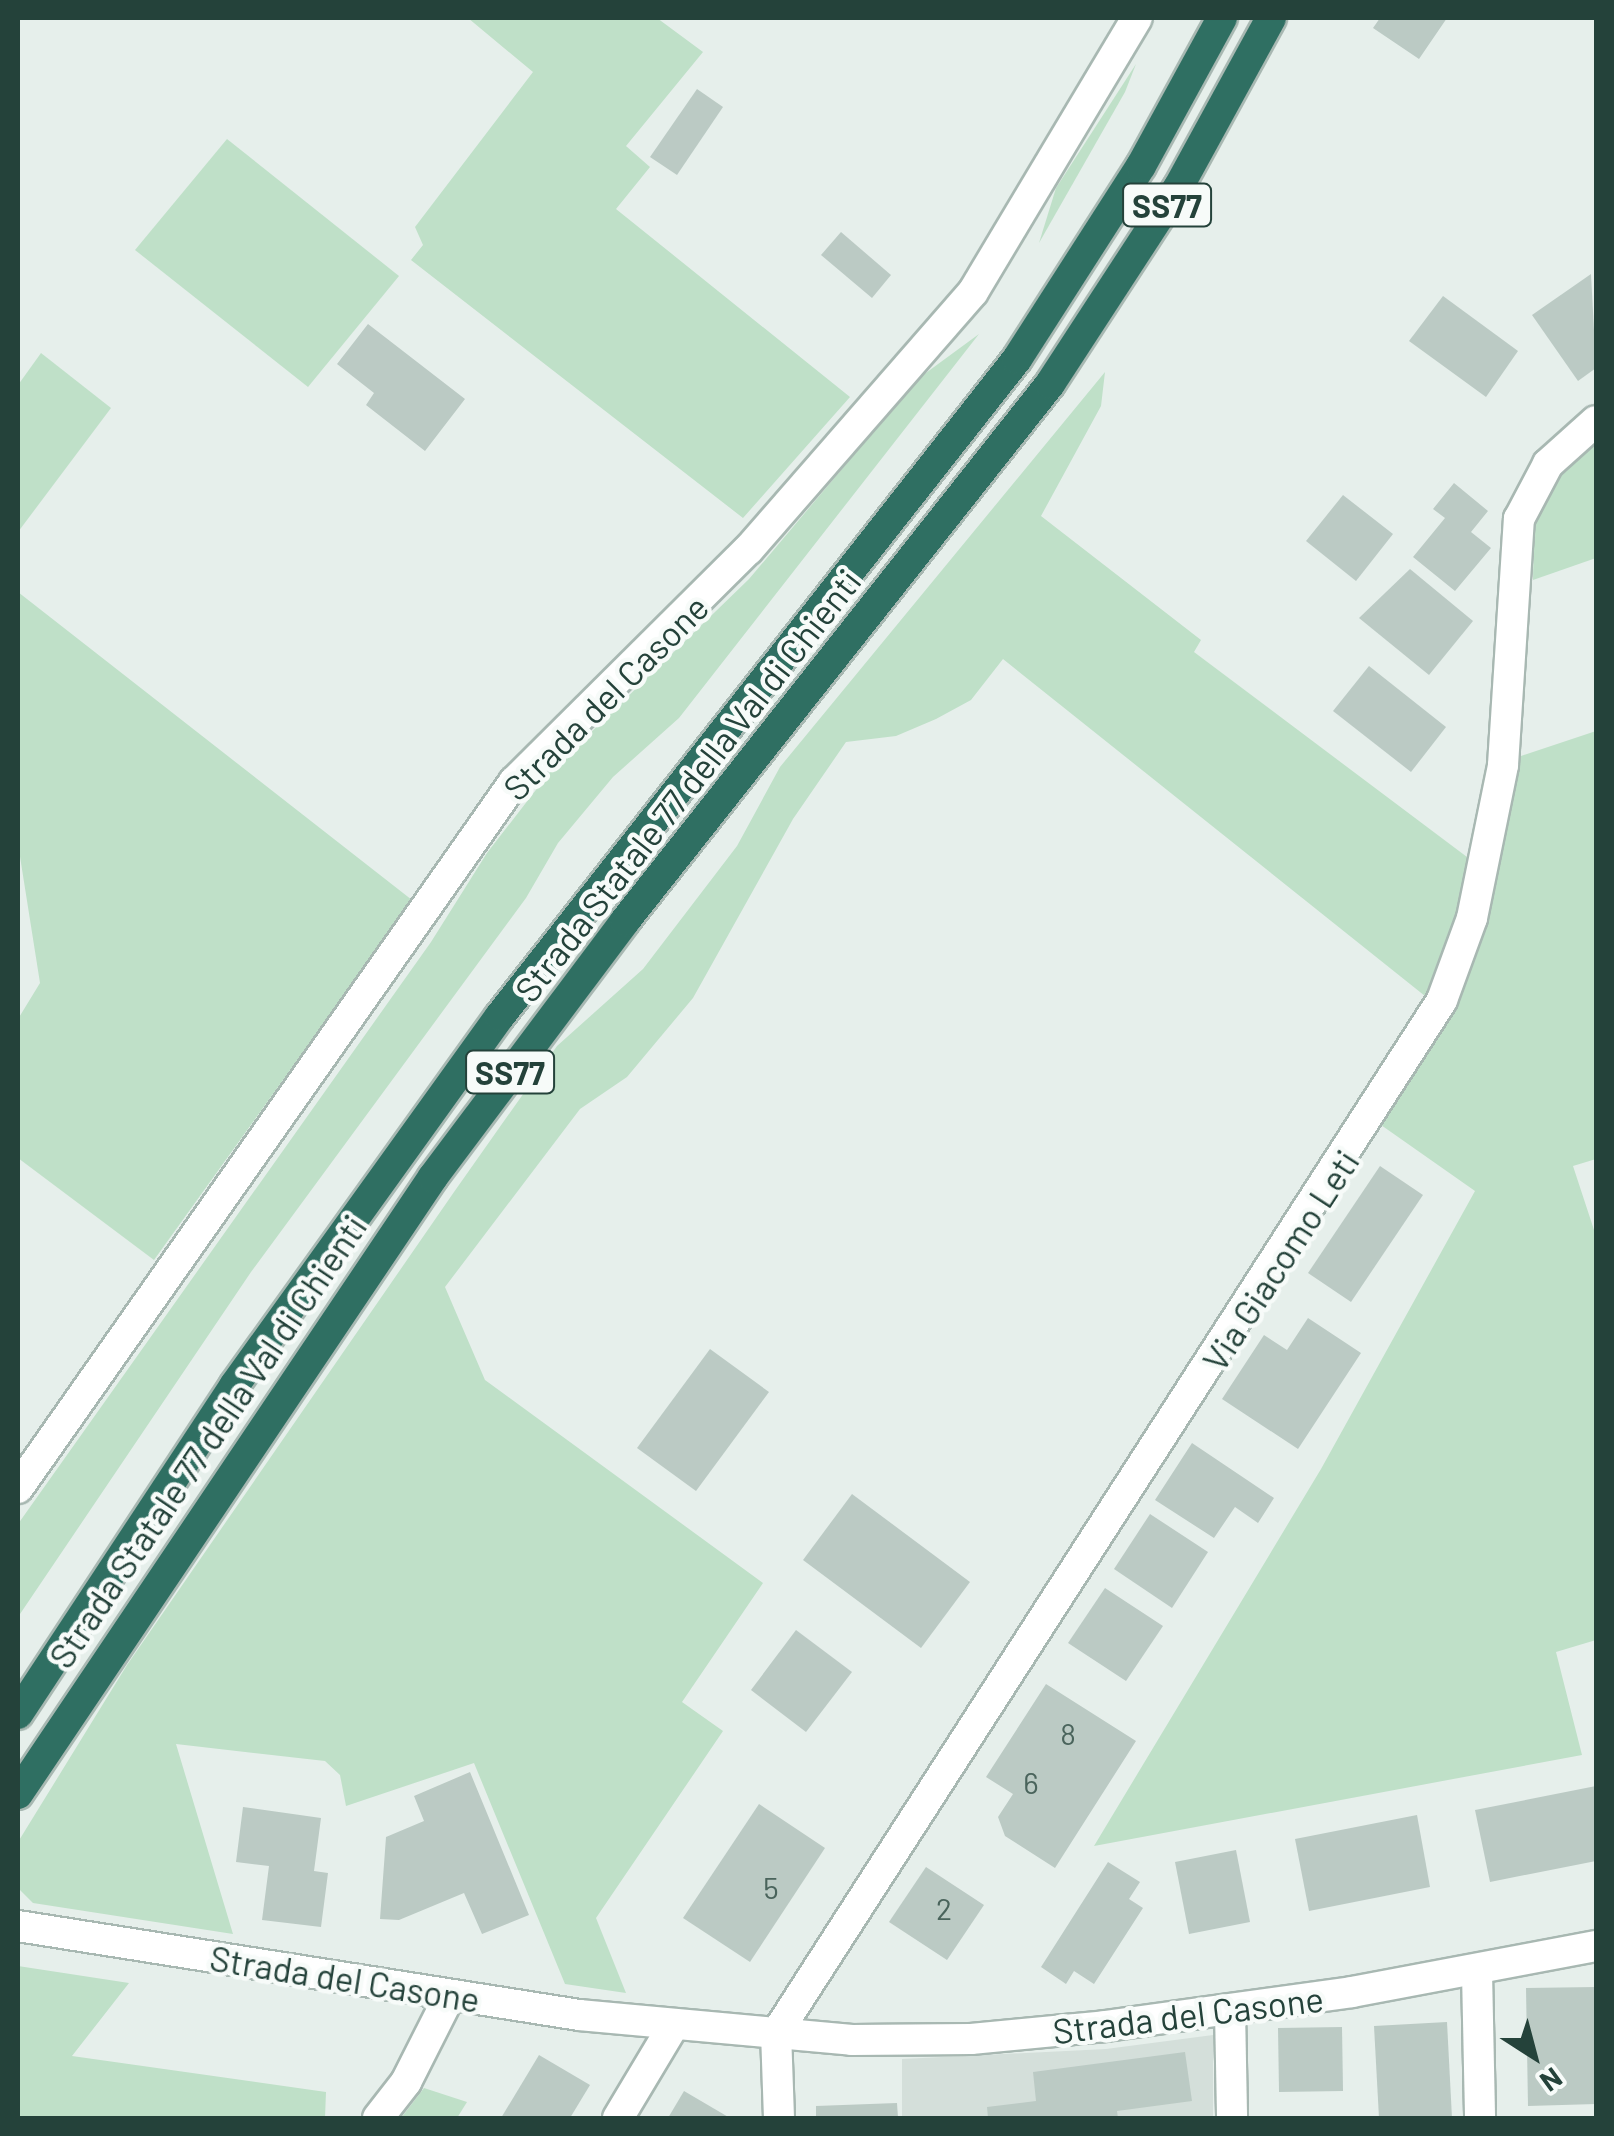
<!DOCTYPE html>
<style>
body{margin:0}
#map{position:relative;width:1614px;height:2136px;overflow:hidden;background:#e6efeb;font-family:Barlow,sans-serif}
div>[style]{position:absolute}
.built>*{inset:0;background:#d4dfda}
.green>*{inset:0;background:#bfe0c8}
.building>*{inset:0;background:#bbcac4}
.roads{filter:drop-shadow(2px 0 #a8b8b2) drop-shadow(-2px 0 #a8b8b2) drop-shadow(0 2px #a8b8b2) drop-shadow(0 -2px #a8b8b2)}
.street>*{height:30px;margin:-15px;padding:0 15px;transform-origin:15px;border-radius:15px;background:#fff}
.secondary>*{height:30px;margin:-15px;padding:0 15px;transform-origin:15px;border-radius:15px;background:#fff}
.highway>*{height:30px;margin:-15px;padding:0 15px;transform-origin:15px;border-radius:15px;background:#2f6f62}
span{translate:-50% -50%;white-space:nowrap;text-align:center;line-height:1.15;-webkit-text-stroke:9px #f7fbf9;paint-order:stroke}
.number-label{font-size:30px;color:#4a645c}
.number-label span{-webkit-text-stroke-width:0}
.shield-label span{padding:2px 8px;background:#f7fbf9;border:2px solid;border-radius:8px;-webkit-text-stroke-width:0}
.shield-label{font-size:32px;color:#24423a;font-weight:700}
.street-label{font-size:35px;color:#24423a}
.frame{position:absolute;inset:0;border:20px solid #24423a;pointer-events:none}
.north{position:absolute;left:1484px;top:2006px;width:100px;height:100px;-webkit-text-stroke:8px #f7fbf9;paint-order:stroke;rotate:144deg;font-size:28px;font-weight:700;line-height:40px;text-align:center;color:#24423a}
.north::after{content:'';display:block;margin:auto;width:35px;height:45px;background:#24423a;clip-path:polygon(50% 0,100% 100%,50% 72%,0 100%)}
</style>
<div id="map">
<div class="built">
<i style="clip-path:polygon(1213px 2035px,1213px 2118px,902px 2118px,902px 2059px,1106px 2049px)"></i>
</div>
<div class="green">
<i style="clip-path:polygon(468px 18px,657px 18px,703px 52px,626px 146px,650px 167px,616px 209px,850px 397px,743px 518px,411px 260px,423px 245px,415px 227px,533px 72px)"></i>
<i style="clip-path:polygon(1136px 64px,1125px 92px,1039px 243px,1056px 188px)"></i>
<i style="clip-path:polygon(227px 139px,399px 276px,308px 387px,135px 250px)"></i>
<i style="clip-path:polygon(979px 334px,679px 718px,613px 777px,558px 843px,526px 898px,251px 1272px,18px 1617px,18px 1524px,431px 942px,487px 853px,549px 773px,749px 579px,919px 378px)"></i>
<i style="clip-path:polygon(41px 353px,111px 408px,18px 532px,18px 385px)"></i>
<i style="clip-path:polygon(1105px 372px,1101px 406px,1041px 516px,1201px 640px,1194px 652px,1475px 863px,1430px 1000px,1003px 659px,971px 700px,936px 719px,896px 736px,846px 742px,793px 819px,693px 998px,627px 1077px,580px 1109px,445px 1287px,485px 1380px,763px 1583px,682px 1702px,723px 1731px,596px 1918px,626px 1993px,565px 1984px,474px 1763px,346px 1806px,340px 1775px,325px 1761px,176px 1744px,233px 1934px,33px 1903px,18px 1888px,18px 1842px,127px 1665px,454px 1192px,557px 1046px,643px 969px,737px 846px,780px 767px)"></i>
<i style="clip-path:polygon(1596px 442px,1596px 558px,1533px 580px,1534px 527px,1542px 508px,1562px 473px)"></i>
<i style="clip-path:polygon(18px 592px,412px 900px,154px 1260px,18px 1158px,18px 1019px,40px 983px,18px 844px)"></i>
<i style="clip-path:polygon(1596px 731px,1596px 1159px,1573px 1166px,1596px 1236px,1596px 1640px,1556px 1652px,1582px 1755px,1094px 1846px,1321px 1469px,1475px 1191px,1381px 1125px,1433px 1046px,1471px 964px,1521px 756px)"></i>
<i style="clip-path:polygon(18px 1966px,129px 1983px,72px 2056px,326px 2092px,325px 2118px,18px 2118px)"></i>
<i style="clip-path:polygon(424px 2088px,467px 2102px,457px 2118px,401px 2118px)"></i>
</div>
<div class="building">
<i style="clip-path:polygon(1380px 18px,1406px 19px,1447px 18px,1419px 59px,1373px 28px)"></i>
<i style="clip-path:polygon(697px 89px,723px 107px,677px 175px,650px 157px)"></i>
<i style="clip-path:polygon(841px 232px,891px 275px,872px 298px,821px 255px)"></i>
<i style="clip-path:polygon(1591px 274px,1596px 368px,1578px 381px,1532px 315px)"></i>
<i style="clip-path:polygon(1443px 296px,1518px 351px,1486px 397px,1409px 341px)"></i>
<i style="clip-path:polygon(368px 324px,465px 399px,425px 451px,366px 405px,374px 393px,337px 364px)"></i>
<i style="clip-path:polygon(1454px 483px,1488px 511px,1471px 532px,1491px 548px,1455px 591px,1413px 557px,1445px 518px,1433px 509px)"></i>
<i style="clip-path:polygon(1343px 495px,1393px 534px,1356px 581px,1306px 541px)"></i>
<i style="clip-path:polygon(1410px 569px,1473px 621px,1429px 675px,1359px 618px)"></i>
<i style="clip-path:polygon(1369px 666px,1446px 727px,1411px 772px,1333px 711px)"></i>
<i style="clip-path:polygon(1380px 1166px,1423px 1195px,1351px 1302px,1308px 1273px)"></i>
<i style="clip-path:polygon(1308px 1318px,1361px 1353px,1298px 1449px,1222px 1399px,1264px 1335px,1287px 1350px)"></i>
<i style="clip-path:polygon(710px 1349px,769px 1392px,696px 1491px,637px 1448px)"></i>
<i style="clip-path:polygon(1192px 1443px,1274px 1498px,1258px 1523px,1235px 1507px,1214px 1538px,1155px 1500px)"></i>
<i style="clip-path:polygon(852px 1494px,970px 1582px,921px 1648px,803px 1560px)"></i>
<i style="clip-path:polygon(1150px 1514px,1208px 1552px,1172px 1608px,1114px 1569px)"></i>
<i style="clip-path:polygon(1105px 1588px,1163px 1626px,1126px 1681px,1068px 1643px)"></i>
<i style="clip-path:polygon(796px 1630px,852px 1672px,806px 1732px,751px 1690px)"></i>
<i style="clip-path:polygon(1046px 1684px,1136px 1741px,1055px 1868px,1005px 1836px,998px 1817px,1013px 1794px,986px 1777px)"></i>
<i style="clip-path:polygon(470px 1772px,529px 1915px,482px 1934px,464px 1893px,399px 1920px,380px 1919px,386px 1837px,424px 1821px,414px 1796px)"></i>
<i style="clip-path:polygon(1596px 1786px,1596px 1861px,1490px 1882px,1475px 1810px)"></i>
<i style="clip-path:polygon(759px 1804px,825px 1848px,750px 1962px,683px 1918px)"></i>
<i style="clip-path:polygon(243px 1807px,321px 1818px,314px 1871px,328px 1873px,321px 1927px,262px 1920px,269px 1866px,236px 1862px)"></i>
<i style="clip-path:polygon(1417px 1815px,1430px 1887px,1309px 1911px,1295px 1839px)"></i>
<i style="clip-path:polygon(1236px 1850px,1250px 1922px,1189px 1934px,1175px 1862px)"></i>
<i style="clip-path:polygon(1108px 1862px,1140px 1882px,1129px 1899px,1143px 1908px,1094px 1984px,1074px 1971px,1066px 1984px,1041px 1967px)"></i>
<i style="clip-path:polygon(926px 1867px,984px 1905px,947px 1960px,889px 1922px)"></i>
<i style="clip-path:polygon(1596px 1987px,1596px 2104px,1528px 2106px,1526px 1988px)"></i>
<i style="clip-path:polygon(1447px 2022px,1452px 2118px,1379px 2118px,1374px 2026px)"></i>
<i style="clip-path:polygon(1342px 2027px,1343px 2091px,1279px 2092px,1278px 2028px)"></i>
<i style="clip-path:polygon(1185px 2052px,1192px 2101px,1117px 2111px,1118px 2118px,988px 2118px,987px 2107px,1036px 2101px,1033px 2072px)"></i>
<i style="clip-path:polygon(539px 2055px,590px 2085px,570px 2118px,501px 2118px)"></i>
<i style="clip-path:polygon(684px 2091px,730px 2118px,668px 2118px)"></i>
<i style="clip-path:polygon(897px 2103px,898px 2118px,816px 2118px,816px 2106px)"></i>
</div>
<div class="roads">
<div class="street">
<i style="left:18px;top:1488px;width:863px;rotate:-54.91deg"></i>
<i style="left:514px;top:782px;width:330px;rotate:-44.8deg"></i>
<i style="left:748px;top:550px;width:342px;rotate:-48.9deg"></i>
<i style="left:973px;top:292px;width:319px;rotate:-59.1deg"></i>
<i style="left:1477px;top:1972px;width:146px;rotate:88.8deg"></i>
<i style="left:1230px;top:2010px;width:108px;rotate:88.9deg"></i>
<i style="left:378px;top:2118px;width:46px;rotate:-52.1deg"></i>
<i style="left:406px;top:2082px;width:97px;rotate:-63.2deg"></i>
<i style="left:618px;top:2118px;width:107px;rotate:-59.1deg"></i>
<i style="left:779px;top:2118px;width:84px;rotate:-92deg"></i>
<i style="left:776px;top:2034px;width:1230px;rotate:-57.21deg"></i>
<i style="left:1442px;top:1000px;width:87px;rotate:-69.9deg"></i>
<i style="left:1472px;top:918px;width:156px;rotate:-78.5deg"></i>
<i style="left:1503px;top:765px;width:247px;rotate:-86.3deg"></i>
<i style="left:1519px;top:519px;width:62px;rotate:-62.2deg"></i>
<i style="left:1548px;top:464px;width:64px;rotate:-41.9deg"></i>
</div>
<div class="secondary">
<i style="left:18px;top:1926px;width:568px;rotate:9.01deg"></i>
<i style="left:579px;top:2015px;width:274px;rotate:5.2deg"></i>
<i style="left:852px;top:2040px;width:119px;rotate:-0.5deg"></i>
<i style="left:971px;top:2039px;width:135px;rotate:-5.5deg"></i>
<i style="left:1105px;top:2026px;width:249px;rotate:-7.8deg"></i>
<i style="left:1352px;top:1992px;width:248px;rotate:-10.7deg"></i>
</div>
<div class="highway">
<i style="left:18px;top:1714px;width:393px;rotate:-56.6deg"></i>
<i style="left:234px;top:1386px;width:456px;rotate:-54.3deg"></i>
<i style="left:500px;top:1016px;width:836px;rotate:-51.8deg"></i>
<i style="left:1017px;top:359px;width:229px;rotate:-57.3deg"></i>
<i style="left:1141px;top:166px;width:169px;rotate:-61.3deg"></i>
<i style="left:18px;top:1794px;width:744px;rotate:-56.07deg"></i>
<i style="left:433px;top:1177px;width:320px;rotate:-53.1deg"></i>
<i style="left:625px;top:921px;width:685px;rotate:-51.64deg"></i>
<i style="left:1050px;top:384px;width:234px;rotate:-56.9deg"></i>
<i style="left:1178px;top:188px;width:194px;rotate:-61.3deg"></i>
</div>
</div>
<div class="number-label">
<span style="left:1068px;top:1733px">8</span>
<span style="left:1031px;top:1782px">6</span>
<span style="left:771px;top:1887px">5</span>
<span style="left:944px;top:1908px">2</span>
</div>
<div class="shield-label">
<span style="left:1167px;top:205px">SS77</span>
<span style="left:510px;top:1072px">SS77</span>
</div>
<div class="street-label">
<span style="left:605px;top:697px;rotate:-45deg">Strada del Casone</span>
<span style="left:687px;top:785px;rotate:-52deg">Strada Statale 77 della Val di Chienti</span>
<span style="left:1280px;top:1260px;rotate:-57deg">Via Giacomo Leti</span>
<span style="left:207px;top:1441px;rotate:-56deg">Strada Statale 77 della Val di Chienti</span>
<span style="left:345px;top:1978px;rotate:9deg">Strada del Casone</span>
<span style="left:1188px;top:2014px;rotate:-7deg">Strada del Casone</span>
</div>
<div class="frame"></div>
<div class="north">N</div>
</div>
